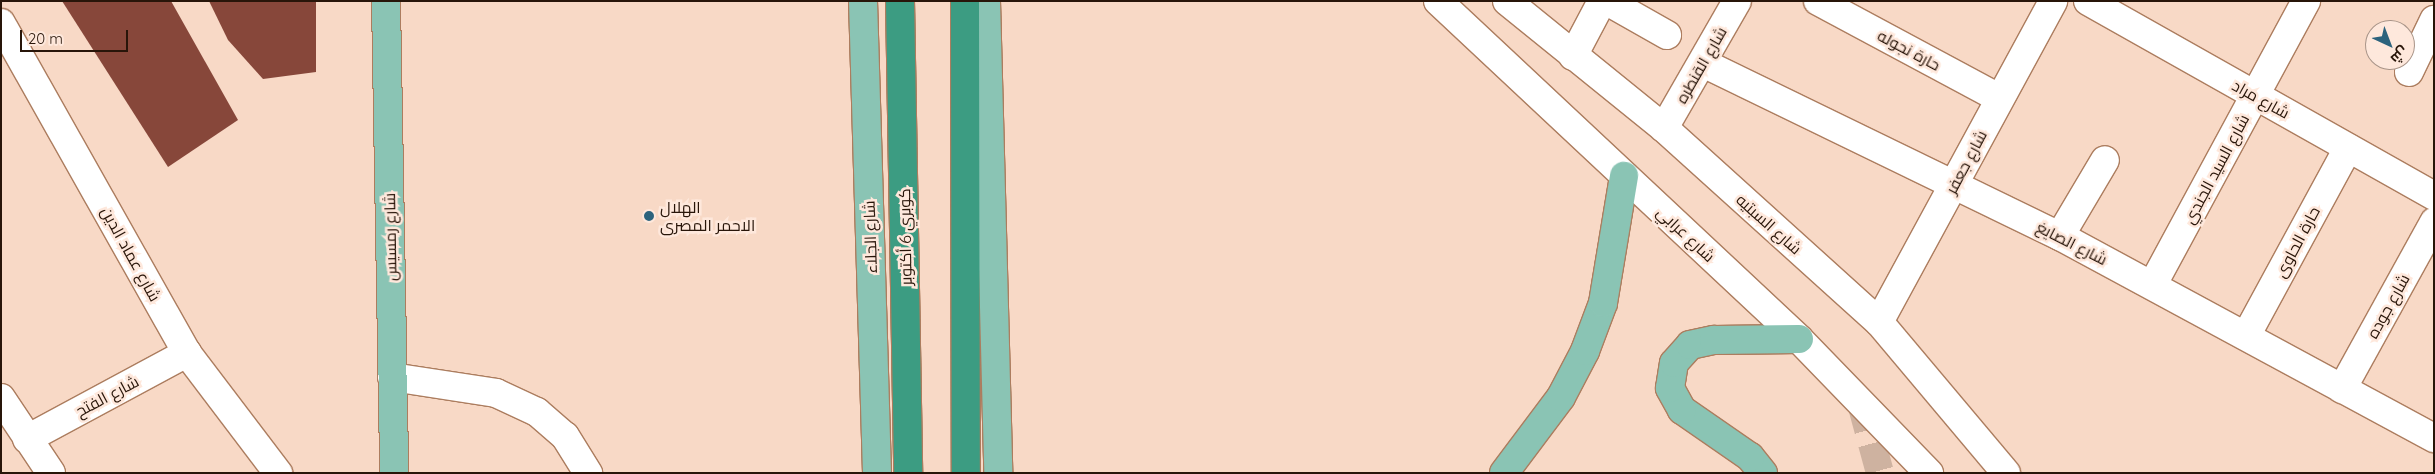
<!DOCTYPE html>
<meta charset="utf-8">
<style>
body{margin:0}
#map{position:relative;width:2435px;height:474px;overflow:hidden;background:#f8d9c6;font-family:Quicksand,Cairo,sans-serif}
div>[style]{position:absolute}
.building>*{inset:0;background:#87473a}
.major-tunnel>*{height:28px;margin-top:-14px;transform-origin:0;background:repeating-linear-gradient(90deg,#ceb2a0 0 28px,transparent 0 42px)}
.roads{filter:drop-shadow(1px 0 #ac7d5f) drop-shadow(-1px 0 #ac7d5f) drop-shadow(0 1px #ac7d5f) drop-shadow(0 -1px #ac7d5f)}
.minor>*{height:28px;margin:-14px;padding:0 14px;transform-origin:14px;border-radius:14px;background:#fff}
.major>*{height:28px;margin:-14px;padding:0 14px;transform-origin:14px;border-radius:14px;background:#8ac4b4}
.highway>*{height:28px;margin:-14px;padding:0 14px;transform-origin:14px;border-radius:14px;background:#3c9c82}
.dots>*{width:14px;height:14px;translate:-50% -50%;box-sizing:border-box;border:2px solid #fee8dc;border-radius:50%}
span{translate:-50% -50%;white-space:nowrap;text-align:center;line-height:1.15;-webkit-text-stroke:5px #fee8dc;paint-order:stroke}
.street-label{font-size:16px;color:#281509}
.poi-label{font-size:16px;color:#281509}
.left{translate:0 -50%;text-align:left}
.frame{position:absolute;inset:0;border:2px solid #281509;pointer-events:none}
.north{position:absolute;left:2365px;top:20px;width:50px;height:50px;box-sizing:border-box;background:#fee8dc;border:1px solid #a89488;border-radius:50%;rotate:137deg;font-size:14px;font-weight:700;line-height:20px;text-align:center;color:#281509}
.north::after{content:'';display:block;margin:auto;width:18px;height:22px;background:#2c637d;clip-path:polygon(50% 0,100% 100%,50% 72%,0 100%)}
.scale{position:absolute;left:20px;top:30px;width:108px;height:22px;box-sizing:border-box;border:2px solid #281509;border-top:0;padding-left:6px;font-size:15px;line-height:18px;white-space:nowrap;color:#281509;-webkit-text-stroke:4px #fee8dc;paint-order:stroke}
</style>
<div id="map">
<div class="building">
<i style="clip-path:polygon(62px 1px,171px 1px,238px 120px,168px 167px)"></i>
<i style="clip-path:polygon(209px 1px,316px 1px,316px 72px,263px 79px,228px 40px)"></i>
</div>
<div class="major-tunnel">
<i style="left:1861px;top:403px;width:73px;rotate:74.8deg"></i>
</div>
<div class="roads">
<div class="minor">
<i style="left:1438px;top:1px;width:495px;rotate:43.1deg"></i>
<i style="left:1799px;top:339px;width:187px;rotate:45.9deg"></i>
<i style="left:1507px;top:1px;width:202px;rotate:39deg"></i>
<i style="left:1664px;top:128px;width:290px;rotate:42.1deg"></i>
<i style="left:1879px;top:322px;width:197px;rotate:49.9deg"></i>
<i style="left:1607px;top:1px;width:69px;rotate:29.5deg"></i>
<i style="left:1818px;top:1px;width:205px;rotate:28.2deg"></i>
<i style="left:2088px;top:1px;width:397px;rotate:29.4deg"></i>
<i style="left:1px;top:23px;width:379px;rotate:60.6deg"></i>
<i style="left:187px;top:353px;width:151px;rotate:52.8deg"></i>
<i style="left:1573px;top:56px;width:62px;rotate:-62.2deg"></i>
<i style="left:1703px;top:63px;width:397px;rotate:25.9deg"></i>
<i style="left:2060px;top:236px;width:425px;rotate:28.4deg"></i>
<i style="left:2409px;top:72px;width:58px;rotate:-64.3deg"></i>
<i style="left:1664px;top:128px;width:146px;rotate:-60.1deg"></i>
<i style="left:2060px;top:236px;width:88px;rotate:-59.4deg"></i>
<i style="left:2153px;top:284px;width:322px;rotate:-61.6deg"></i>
<i style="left:1879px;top:322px;width:365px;rotate:-61.5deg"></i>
<i style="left:2246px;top:336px;width:214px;rotate:-61.5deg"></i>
<i style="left:392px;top:377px;width:105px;rotate:8.7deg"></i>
<i style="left:496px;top:393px;width:45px;rotate:24.9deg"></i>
<i style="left:537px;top:412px;width:37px;rotate:41deg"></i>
<i style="left:565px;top:436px;width:44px;rotate:58.1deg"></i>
<i style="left:2342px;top:389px;width:191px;rotate:-61.1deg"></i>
<i style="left:1px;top:398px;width:90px;rotate:56.3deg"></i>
<i style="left:27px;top:439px;width:182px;rotate:-28.3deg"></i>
</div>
<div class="major">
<i style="left:386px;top:1px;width:472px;rotate:89deg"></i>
<i style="left:863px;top:1px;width:472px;rotate:88.3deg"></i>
<i style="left:986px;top:1px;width:472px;rotate:88.5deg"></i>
<i style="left:1504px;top:473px;width:95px;rotate:-53.1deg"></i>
<i style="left:1561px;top:397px;width:52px;rotate:-62.4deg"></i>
<i style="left:1585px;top:351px;width:51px;rotate:-69.4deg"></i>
<i style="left:1603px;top:303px;width:129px;rotate:-80.6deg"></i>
<i style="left:1763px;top:473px;width:21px;rotate:-129deg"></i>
<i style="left:1750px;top:457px;width:83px;rotate:-145.3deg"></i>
<i style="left:1682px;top:410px;width:25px;rotate:-119deg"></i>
<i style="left:1670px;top:388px;width:25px;rotate:-81deg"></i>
<i style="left:1674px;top:363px;width:24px;rotate:-48deg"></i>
<i style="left:1690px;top:345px;width:25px;rotate:-12deg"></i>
<i style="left:1714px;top:340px;width:85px;rotate:-0.7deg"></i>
</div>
<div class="highway">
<i style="left:900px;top:1px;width:472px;rotate:89deg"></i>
<i style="left:965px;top:1px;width:472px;rotate:89.9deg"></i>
</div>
</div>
<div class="dots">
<i style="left:649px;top:216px;background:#2c637d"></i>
</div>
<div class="street-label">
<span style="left:1909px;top:50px;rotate:28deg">حارة نجوله</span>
<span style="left:1701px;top:65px;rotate:-60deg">شارع القنطره</span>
<span style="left:2261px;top:99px;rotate:29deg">شارع مراد</span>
<span style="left:1966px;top:162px;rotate:-62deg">شارع جعفر</span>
<span style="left:2216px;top:169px;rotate:-62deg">شارع السيد الجندي</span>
<span style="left:1769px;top:224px;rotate:42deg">شارع السبتيه</span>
<span style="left:1686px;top:234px;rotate:43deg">شارع عرابي</span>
<span style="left:390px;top:237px;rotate:-91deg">شارع رمسيس</span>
<span style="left:870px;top:237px;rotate:-92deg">شارع الجلاء</span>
<span style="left:905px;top:237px;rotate:-91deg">كوبري 6 أكتوبر</span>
<span style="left:2297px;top:242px;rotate:-62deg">حارة الحاوى</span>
<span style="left:2072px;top:243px;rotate:27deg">شارع الصايغ</span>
<span style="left:131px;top:254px;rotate:61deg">شارع عماد الدين</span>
<span style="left:2388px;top:306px;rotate:-61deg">شارع جوده</span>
<span style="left:107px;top:396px;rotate:-28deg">شارع الفتح</span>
</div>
<div class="poi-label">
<span class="left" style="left:660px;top:216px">الهلال<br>الاحمر المصرى</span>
</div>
<div class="frame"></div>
<div class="north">ش</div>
<div class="scale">20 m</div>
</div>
